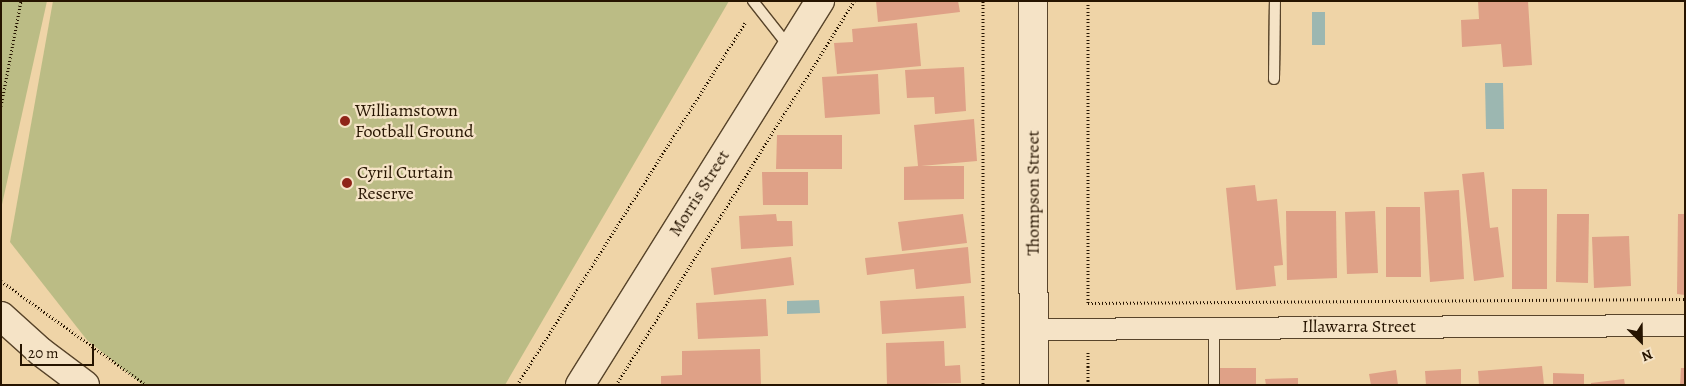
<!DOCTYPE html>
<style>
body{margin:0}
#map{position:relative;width:1686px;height:386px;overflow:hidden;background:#efd4a7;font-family:Alegreya,serif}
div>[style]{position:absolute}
.green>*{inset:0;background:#bbbc85}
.water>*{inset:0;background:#9cb7b1}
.building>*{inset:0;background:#dfa187}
.path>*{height:3px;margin-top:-1.5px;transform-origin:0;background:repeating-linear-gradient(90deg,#261400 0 1px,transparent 0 3.5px)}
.roads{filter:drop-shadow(1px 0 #58442a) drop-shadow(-1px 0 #58442a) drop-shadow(0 1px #58442a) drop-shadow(0 -1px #58442a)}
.lane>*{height:10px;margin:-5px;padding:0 5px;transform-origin:5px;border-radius:5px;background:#f5e3c6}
.street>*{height:21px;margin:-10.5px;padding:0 10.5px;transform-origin:10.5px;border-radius:10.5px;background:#f5e3c6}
.secondary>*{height:28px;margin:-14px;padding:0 14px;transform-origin:14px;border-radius:14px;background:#f5e3c6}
.dots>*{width:14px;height:14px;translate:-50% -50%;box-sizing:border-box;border:2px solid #f5e3c6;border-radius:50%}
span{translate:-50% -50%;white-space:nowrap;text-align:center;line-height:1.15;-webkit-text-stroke:4.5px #f5e3c6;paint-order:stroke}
.poi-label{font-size:18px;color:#261400}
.left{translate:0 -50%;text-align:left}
.street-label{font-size:18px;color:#261400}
.frame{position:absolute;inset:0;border:2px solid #261400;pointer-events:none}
.north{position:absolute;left:1616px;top:316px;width:50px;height:50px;-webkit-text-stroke:4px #f5e3c6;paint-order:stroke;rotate:157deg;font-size:14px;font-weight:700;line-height:20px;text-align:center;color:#261400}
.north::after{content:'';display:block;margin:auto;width:18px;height:22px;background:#261400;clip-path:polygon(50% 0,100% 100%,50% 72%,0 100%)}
.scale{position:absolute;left:20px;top:344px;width:74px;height:22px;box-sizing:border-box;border:2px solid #261400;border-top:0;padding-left:6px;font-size:15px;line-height:18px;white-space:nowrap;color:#261400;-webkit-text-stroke:4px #f5e3c6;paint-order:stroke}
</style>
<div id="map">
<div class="green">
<i style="clip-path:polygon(1px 1px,47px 1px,1px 209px)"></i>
<i style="clip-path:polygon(53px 1px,729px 1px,505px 385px,143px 385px,87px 340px,10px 242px)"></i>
</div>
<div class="water">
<i style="clip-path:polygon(1312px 12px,1325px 12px,1325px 45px,1312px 45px)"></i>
<i style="clip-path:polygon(1485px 83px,1503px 83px,1504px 129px,1486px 129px)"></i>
<i style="clip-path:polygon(819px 300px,820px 313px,787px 314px,787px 301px)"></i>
</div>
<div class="building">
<i style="clip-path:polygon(876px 1px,958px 1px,960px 12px,878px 22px)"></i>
<i style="clip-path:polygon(1478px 1px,1528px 1px,1532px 65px,1503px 67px,1501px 44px,1462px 47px,1461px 20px,1479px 19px)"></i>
<i style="clip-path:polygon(917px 23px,921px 66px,837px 74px,834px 43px,853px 42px,852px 29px)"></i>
<i style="clip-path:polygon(964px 67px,966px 111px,935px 114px,934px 97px,907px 98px,905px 70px)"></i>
<i style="clip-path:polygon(878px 74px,880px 114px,825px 118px,822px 77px)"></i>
<i style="clip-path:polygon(974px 119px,977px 161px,921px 166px,964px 166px,964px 199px,904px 200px,904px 167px,918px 166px,914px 125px)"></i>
<i style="clip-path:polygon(777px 135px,842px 135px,842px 169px,776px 169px)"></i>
<i style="clip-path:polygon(762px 172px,808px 172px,808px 205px,763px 205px)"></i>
<i style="clip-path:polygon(1484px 172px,1490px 228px,1498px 227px,1504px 277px,1474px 281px,1462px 174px)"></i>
<i style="clip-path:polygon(1255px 185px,1257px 201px,1277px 199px,1283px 265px,1274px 266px,1276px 286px,1236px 290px,1226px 188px)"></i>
<i style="clip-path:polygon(1512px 189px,1547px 189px,1547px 289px,1512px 289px)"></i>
<i style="clip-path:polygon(1459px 190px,1464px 279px,1430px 282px,1424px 192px)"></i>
<i style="clip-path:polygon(1386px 207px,1420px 207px,1421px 277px,1386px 277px)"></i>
<i style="clip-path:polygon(1286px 211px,1336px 211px,1337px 278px,1287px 280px)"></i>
<i style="clip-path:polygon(1375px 211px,1378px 273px,1347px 274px,1345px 212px)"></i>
<i style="clip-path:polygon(776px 214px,777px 221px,792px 221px,793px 246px,741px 249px,739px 216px)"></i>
<i style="clip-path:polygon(963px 214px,967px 243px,902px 251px,898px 222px)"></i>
<i style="clip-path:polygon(1557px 214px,1589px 214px,1588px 283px,1556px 282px)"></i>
<i style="clip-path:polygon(1678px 214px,1685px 214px,1685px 295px,1677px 294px)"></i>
<i style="clip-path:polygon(1629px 236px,1631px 286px,1594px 288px,1592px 237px)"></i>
<i style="clip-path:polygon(968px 247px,971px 283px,916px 289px,914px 269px,867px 275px,865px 258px)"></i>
<i style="clip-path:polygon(791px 257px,794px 285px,714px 295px,711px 268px)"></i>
<i style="clip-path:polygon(964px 296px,966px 328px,882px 334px,880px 301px)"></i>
<i style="clip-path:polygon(766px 299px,768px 336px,698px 339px,696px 303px)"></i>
<i style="clip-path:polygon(944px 341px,945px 366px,960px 365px,961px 383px,887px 385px,886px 343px)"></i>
<i style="clip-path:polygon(760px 349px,761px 385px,661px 385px,661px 376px,682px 375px,682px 351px)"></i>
<i style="clip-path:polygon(1542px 366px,1544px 385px,1479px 385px,1478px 371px)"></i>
<i style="clip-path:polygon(1220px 368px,1256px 368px,1256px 385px,1220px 385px)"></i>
<i style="clip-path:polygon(1681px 368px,1685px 368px,1685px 385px,1680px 385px)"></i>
<i style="clip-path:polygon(1461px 369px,1461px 385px,1426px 385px,1425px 371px)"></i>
<i style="clip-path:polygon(1396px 370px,1398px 385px,1371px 385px,1369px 374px)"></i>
<i style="clip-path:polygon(1553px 373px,1584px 374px,1584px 385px,1553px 385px)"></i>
<i style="clip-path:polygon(1298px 378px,1298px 385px,1266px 385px,1265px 379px)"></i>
<i style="clip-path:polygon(1624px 379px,1625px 385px,1591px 385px,1591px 383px)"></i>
</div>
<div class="path">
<i style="left:983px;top:1px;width:384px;rotate:90deg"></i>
<i style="left:1088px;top:1px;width:302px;rotate:90deg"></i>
<i style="left:1px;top:106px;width:107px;rotate:-79.2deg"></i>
<i style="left:1px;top:281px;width:178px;rotate:35.6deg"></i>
<i style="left:1088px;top:303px;width:597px;rotate:-0.38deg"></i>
<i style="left:1088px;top:352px;width:33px;rotate:90deg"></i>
<i style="left:517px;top:385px;width:430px;rotate:-57.8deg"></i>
<i style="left:616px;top:385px;width:452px;rotate:-58.2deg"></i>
</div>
<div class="roads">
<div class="lane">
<i style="left:753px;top:1px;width:60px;rotate:51.8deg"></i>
<i style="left:1274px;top:79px;width:78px;rotate:-89.3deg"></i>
<i style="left:1214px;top:327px;width:58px;rotate:90deg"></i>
</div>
<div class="street">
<i style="left:1034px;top:329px;width:651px;rotate:-0.35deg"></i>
</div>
<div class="secondary">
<i style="left:1033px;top:1px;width:384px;rotate:89.9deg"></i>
<i style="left:1px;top:316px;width:54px;rotate:42deg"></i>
<i style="left:41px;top:352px;width:55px;rotate:36.9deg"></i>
<i style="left:580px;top:385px;width:453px;rotate:-58deg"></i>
</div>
</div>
<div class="dots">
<i style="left:345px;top:121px;background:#8f2418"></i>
<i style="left:347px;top:183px;background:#8f2418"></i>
</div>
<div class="poi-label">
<span class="left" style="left:355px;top:121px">Williamstown<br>Football Ground</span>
<span class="left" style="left:357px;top:183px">Cyril Curtain<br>Reserve</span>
</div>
<div class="street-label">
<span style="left:699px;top:193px;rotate:-58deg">Morris Street</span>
<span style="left:1033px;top:193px;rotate:-90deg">Thompson Street</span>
<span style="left:1359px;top:326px">Illawarra Street</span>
</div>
<div class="frame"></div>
<div class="north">N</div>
<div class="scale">20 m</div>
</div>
